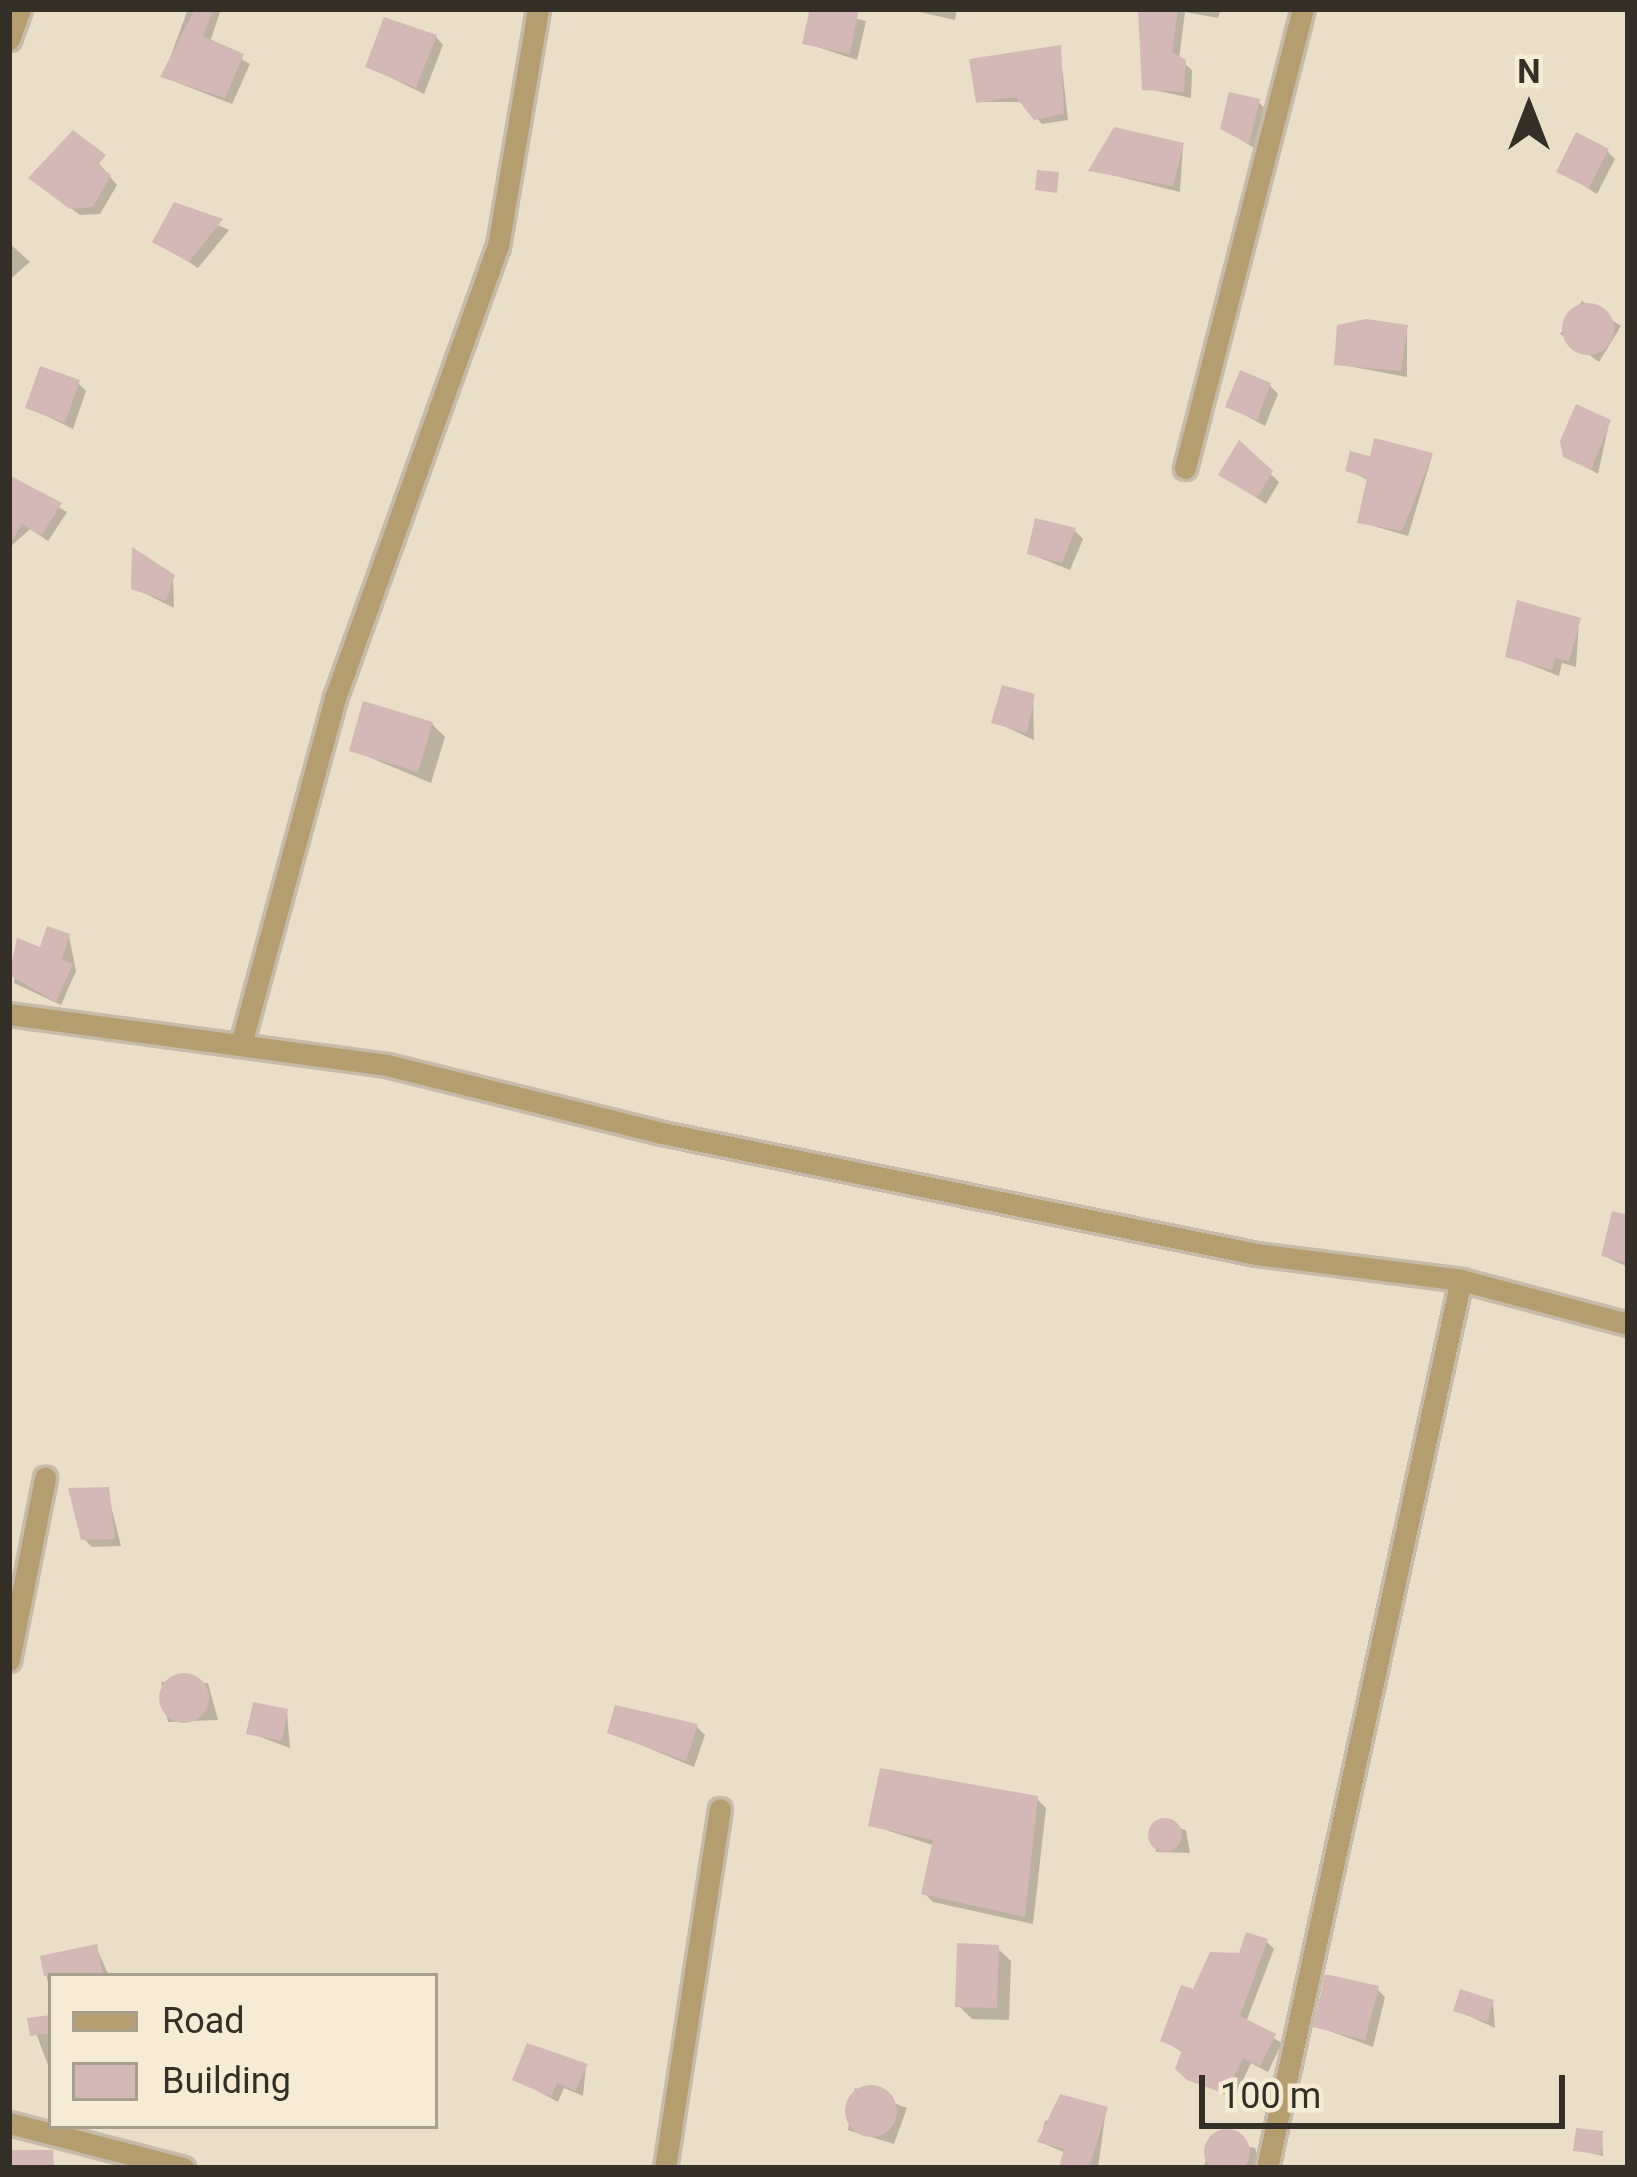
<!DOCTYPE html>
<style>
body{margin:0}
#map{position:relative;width:1637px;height:2177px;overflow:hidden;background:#e9dec8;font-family:Roboto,sans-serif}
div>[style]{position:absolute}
.shadow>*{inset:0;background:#0003}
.building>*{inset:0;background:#d3b8b5}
.round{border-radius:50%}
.roads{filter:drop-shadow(3px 0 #c5bba8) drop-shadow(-3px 0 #c5bba8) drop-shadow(0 3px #c5bba8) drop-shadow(0 -3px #c5bba8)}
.minor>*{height:21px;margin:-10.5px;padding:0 10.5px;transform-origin:10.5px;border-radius:10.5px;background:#b49d6f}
span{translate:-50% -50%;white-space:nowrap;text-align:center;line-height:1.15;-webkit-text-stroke:12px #f6ebd5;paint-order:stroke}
.frame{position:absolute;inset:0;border:12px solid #343027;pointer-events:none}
.legend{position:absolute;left:48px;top:1973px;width:390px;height:156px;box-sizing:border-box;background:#f6ebd5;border:3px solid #a8a08f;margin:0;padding:15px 21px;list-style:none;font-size:36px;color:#343027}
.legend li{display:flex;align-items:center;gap:24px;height:60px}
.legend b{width:60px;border:3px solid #a8a08f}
.north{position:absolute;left:1469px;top:48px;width:120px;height:120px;-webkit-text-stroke:9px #f6ebd5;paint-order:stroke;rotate:0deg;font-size:33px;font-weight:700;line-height:48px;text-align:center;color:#343027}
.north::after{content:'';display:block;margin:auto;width:42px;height:54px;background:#343027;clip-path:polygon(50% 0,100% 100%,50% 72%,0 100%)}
.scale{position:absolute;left:1199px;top:2075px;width:366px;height:54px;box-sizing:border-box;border:6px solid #343027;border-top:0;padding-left:15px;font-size:36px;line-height:42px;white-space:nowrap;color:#343027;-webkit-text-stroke:9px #f6ebd5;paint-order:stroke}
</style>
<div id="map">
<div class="shadow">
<i style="clip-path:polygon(188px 9px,221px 9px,210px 42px,250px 64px,232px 104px,163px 77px)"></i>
<i style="clip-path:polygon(817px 9px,866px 21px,857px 60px,805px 43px)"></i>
<i style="clip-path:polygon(906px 9px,957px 9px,955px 20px)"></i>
<i style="clip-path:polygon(1142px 9px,1221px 9px,1218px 18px,1185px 12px,1179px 59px,1192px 70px,1191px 98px,1144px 88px)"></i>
<i style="clip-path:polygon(436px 37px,443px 45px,424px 94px,369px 67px)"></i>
<i style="clip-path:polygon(1060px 49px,1068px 120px,1042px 124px,1023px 102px,979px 102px)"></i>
<i style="clip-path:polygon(1258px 102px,1267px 110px,1257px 150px,1223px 128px)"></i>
<i style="clip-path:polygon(80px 141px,117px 185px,100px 214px,80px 215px,40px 185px)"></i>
<i style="clip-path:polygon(1183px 146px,1180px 192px,1092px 170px)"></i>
<i style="clip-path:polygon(1607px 151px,1615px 159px,1597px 194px,1560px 171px)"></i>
<i style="clip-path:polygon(175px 206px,229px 230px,198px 268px,156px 241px)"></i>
<i style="clip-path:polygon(9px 243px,30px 262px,9px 280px)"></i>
<i style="clip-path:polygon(1582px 301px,1621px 326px,1599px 362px,1560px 334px)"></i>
<i style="clip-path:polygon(1407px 328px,1407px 377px,1337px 364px)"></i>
<i style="clip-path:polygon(78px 383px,86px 391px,73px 429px,28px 407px)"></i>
<i style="clip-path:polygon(1269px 385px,1278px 394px,1265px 426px,1228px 406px)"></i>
<i style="clip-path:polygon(1609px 423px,1598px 474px,1567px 456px)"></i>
<i style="clip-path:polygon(1240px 445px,1279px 482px,1266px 504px,1222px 475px)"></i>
<i style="clip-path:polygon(1432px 456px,1408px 536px,1360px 522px,1369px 481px,1349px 470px)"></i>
<i style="clip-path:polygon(9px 477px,67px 512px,48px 541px,30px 529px,9px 548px)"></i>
<i style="clip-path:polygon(1075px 531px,1083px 539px,1070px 570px,1030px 554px)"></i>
<i style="clip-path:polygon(173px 577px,174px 608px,134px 588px)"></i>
<i style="clip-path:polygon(1579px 621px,1576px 667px,1562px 663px,1559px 676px,1508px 656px)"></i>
<i style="clip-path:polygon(1033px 697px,1034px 740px,995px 722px)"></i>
<i style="clip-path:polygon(432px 724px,445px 737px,431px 783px,352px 750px)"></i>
<i style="clip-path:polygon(69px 936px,76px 971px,61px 1005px,14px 983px,18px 942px,42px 951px)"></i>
<i style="clip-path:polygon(1628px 1220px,1628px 1267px,1604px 1256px)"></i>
<i style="clip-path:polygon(107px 1490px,121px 1546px,92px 1547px,83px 1538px)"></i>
<i style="clip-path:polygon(161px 1682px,208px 1683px,218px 1720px,168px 1722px)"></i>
<i style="clip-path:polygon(287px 1712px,290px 1748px,250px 1733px)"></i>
<i style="clip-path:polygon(697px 1727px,705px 1735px,694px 1767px,610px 1732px)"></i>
<i style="clip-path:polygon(1037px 1799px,1046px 1808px,1033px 1924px,933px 1902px,924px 1893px,935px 1846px,871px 1825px)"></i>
<i style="clip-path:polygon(1153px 1822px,1186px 1830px,1190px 1853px,1156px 1852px)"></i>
<i style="clip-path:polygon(1266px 1941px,1274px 1949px,1246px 2022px,1282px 2043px,1268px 2072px,1251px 2063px,1234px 2099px,1186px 2076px,1184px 2053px,1164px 2041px,1195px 1992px)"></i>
<i style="clip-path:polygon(96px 1947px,109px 1976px,51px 1976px,51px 1997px,43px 1959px)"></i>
<i style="clip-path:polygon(997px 1948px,1011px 1961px,1009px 2020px,972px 2019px,958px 2005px)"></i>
<i style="clip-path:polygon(1377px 1989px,1385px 1997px,1373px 2047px,1316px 2026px)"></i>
<i style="clip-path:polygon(1493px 2003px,1495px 2028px,1456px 2010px)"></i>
<i style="clip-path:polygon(51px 2018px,51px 2073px,31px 2020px)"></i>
<i style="clip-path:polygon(586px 2066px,583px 2096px,564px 2088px,558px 2102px,515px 2079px)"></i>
<i style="clip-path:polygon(855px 2088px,907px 2108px,894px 2144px,848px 2130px)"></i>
<i style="clip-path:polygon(1106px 2109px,1098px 2168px,1062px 2168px,1066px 2153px,1040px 2142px,1045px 2121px)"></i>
<i style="clip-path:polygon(1602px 2134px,1603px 2156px,1576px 2150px)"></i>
<i style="clip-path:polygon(1210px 2139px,1255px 2148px,1261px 2168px,1204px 2168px)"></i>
</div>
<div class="building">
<i style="clip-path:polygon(195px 9px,214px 9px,203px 36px,244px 54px,225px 98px,160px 77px)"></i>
<i style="clip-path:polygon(859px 9px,850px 54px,802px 44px,809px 12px)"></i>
<i style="clip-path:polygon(1138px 9px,1178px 9px,1172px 52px,1186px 60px,1184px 92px,1142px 90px)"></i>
<i style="clip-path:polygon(384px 17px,437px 35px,416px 88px,365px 67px)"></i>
<i style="clip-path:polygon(1061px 45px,1064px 114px,1034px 120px,1016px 97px,976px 103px,969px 59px)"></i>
<i style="clip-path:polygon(1229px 92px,1260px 99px,1249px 144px,1220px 129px)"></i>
<i style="clip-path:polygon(1114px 127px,1184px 143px,1173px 186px,1088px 171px)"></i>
<i style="clip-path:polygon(73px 130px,106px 155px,98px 165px,111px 175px,93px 207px,70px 209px,28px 178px)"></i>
<i style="clip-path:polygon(1576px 132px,1609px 149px,1589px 188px,1556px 172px)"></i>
<i style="clip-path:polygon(1037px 170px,1059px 172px,1057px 193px,1035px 190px)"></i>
<i style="clip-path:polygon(174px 202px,223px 219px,189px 262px,152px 242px)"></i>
<i class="round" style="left:1562px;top:303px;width:52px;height:52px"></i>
<i style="clip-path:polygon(1366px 319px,1408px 325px,1401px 371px,1334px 365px,1337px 325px)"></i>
<i style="clip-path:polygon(40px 366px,80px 380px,65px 423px,25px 408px)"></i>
<i style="clip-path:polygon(1240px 370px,1271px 383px,1257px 420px,1225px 407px)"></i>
<i style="clip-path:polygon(1576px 404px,1611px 420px,1591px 470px,1563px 457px,1560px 441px)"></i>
<i style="clip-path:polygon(1374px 438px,1433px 453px,1402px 531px,1357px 523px,1367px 478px,1345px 471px,1350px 451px,1370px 456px)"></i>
<i style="clip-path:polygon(1239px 440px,1273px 471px,1257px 498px,1218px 475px)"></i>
<i style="clip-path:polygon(9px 475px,62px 503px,41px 536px,22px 524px,9px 546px)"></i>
<i style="clip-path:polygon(1035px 518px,1076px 528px,1062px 563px,1027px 554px)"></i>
<i style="clip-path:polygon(132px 547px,175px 575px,166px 601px,131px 589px)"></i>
<i style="clip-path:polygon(1517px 600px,1581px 618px,1569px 661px,1555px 658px,1552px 670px,1505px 657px)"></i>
<i style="clip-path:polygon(1002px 685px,1035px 694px,1027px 733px,991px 723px)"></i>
<i style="clip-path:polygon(363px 701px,433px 722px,418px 772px,349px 751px)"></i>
<i style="clip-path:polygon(47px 926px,70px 934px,62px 959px,73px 964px,56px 1002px,9px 975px,17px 938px,40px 947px)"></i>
<i style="clip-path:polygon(1612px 1211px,1628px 1215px,1628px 1263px,1601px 1256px)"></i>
<i style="clip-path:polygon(109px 1487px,115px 1539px,81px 1540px,68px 1488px)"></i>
<i class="round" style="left:159px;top:1673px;width:50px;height:50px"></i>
<i style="clip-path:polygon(253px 1702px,288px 1709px,282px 1741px,246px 1734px)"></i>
<i style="clip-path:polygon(615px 1705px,698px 1724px,686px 1761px,607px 1733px)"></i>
<i style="clip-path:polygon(880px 1768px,1038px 1796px,1025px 1917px,921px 1894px,933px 1840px,868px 1826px)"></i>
<i class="round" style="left:1148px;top:1818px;width:34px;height:34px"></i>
<i style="clip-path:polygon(1246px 1932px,1268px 1939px,1240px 2016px,1276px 2034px,1260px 2066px,1243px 2058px,1226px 2094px,1187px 2080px,1175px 2069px,1182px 2050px,1160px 2041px,1181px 1985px,1193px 1989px,1210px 1952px,1239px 1953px)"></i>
<i style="clip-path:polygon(957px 1943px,999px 1945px,997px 2008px,955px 2007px)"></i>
<i style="clip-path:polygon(97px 1944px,103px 1976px,44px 1976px,40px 1956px)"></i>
<i style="clip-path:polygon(1325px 1974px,1379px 1986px,1365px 2040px,1313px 2027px)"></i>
<i style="clip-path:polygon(1460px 1989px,1494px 2000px,1487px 2022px,1453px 2011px)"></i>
<i style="clip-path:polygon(51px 2015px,51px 2033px,30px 2036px,27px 2018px)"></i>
<i style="clip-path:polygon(527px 2043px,588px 2064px,575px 2091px,557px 2083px,551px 2097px,512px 2080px)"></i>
<i class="round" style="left:845px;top:2085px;width:52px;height:52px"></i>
<i style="clip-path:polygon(1060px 2094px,1108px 2107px,1089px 2168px,1059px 2168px,1064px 2149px,1037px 2142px)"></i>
<i style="clip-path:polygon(1576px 2128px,1603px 2131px,1601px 2154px,1573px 2151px)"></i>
<i class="round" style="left:1204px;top:2129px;width:46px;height:46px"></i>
<i style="clip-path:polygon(9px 2150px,53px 2150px,54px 2168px,9px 2168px)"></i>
</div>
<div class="roads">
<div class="minor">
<i style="left:9px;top:39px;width:32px;rotate:-70deg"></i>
<i style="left:1185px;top:468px;width:474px;rotate:-75.6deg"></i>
<i style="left:9px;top:1014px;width:381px;rotate:7.7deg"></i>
<i style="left:387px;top:1065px;width:283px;rotate:13.9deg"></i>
<i style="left:662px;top:1133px;width:606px;rotate:11.51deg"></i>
<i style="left:1256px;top:1254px;width:207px;rotate:7.2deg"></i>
<i style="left:1461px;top:1280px;width:173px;rotate:14.8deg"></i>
<i style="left:241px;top:1044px;width:359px;rotate:-74.8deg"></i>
<i style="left:335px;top:698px;width:480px;rotate:-70.2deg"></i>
<i style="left:498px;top:246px;width:240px;rotate:-80.4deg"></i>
<i style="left:9px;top:1660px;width:186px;rotate:-78.8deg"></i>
<i style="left:9px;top:2123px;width:180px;rotate:14.5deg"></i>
<i style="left:665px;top:2168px;width:363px;rotate:-81.3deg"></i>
<i style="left:1267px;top:2168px;width:909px;rotate:-77.68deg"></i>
</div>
</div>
<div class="frame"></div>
<ul class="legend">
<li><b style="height:15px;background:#b49d6f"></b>Road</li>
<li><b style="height:33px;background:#d3b8b5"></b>Building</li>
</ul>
<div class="north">N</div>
<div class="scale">100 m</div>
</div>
